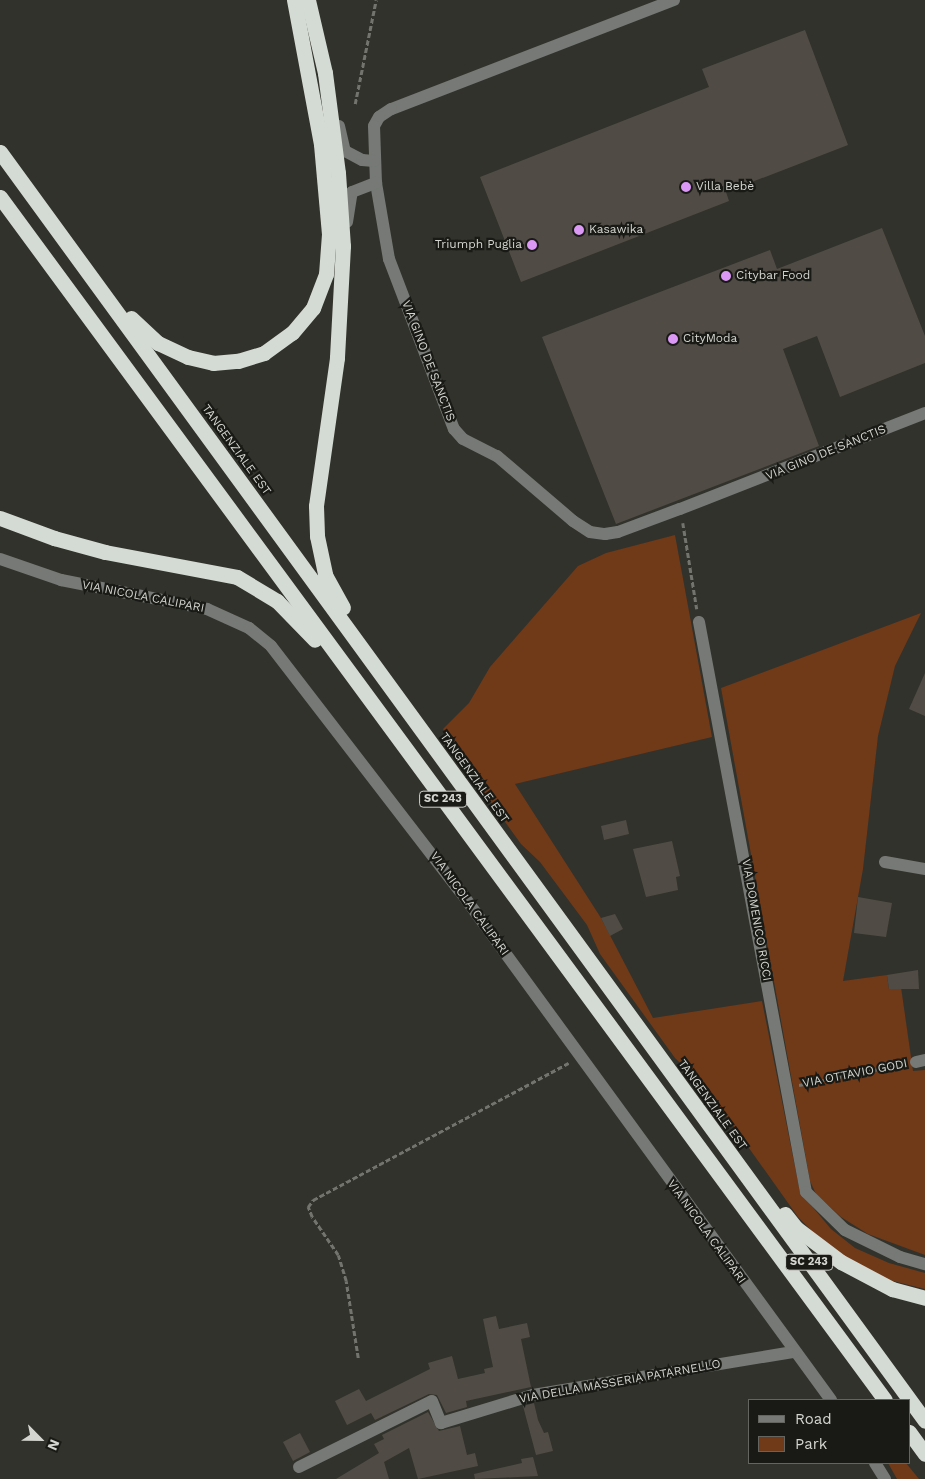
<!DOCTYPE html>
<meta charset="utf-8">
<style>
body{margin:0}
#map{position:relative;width:925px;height:1479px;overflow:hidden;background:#31322b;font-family:"Work Sans",sans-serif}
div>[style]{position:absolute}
.green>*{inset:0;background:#703918}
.building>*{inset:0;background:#504c45}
.path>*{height:2.5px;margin-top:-1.25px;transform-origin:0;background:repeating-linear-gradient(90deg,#73746e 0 5px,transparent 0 7.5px)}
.minor>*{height:12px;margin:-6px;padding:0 6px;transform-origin:6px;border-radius:6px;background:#767975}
.highway>*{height:15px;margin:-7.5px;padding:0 7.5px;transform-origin:7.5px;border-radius:7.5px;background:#d4dbd4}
.dots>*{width:14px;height:14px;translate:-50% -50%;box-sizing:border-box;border:2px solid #191a16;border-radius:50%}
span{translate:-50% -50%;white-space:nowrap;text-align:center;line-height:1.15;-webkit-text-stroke:4.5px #191a16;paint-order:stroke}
.shield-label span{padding:1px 4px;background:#191a16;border:1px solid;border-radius:4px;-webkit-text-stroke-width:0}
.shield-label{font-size:11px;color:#d4d4d0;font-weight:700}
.poi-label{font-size:12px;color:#d4d4d0}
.left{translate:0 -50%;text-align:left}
.right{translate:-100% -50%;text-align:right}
.street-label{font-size:12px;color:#d4d4d0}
.legend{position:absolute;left:748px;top:1399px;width:162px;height:65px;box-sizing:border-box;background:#191a16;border:1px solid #646460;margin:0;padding:6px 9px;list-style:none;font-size:15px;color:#d4d4d0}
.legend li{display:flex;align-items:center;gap:10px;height:25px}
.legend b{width:25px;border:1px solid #646460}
.north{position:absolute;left:15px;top:1414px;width:50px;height:50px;-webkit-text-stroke:4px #191a16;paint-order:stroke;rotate:113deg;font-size:14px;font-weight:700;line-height:20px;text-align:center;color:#d4d4d0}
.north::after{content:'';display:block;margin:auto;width:18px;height:22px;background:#d4d4d0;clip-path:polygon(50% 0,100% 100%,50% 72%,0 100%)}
</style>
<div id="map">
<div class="green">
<i style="clip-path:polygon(675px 535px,712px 737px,515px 784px,601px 918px,653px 1018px,762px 1001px,800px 1192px,831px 1229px,855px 1248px,889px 1263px,925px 1273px,925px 1289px,889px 1280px,853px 1264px,820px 1239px,798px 1217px,707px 1089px,675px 1058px,600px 954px,587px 925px,540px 862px,521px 844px,460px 760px,443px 729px,469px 703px,490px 667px,578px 566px,606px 553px)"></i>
<i style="clip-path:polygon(921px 613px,895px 666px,878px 736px,863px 869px,843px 981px,887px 975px,889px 989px,901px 987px,913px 1071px,925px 1070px,925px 1255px,868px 1234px,841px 1217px,816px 1194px,810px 1181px,721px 688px)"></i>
<i style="clip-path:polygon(888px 1463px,906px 1463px,919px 1479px,897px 1479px)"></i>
</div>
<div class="building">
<i style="clip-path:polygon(805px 30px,848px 145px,726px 192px,729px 201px,521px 282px,480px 177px,709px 87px,702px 69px)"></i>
<i style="clip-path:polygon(882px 228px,925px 336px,925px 363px,840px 397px,817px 336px,783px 349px,819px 446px,616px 524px,542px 337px,770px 250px,777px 269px)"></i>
<i style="clip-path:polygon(925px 673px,925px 716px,909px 709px)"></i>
<i style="clip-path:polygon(626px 820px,629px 834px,604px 840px,601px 826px)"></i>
<i style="clip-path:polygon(672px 841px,680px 876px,676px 877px,678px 890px,646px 897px,633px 849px)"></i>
<i style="clip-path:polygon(858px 897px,892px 903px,886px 937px,854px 933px)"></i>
<i style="clip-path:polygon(615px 914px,623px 929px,610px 936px,601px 918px)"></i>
<i style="clip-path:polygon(918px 970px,919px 989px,889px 989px,887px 975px)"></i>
<i style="clip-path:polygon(496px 1316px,499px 1329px,527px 1323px,530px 1337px,521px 1339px,531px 1387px,466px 1401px,467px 1407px,446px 1413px,437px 1395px,429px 1394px,375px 1420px,371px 1413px,347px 1425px,335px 1401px,359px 1389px,366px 1401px,430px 1369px,428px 1363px,452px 1356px,458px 1379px,485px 1373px,484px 1369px,493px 1367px,483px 1319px)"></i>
<i style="clip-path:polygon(534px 1403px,538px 1420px,544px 1433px,548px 1432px,553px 1451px,536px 1455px,523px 1406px)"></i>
<i style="clip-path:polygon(428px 1412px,439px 1431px,460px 1426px,467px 1455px,475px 1453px,478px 1466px,418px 1479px,409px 1448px,384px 1462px,389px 1479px,336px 1479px,379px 1453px,374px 1444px,384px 1439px,382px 1435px)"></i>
<i style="clip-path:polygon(300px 1433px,310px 1452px,293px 1461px,283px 1442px)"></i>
<i style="clip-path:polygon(533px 1457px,538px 1476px,475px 1479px,474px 1474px,522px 1463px,521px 1459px)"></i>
</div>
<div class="path">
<i style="left:355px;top:104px;width:106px;rotate:-78.6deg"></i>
<i style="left:683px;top:523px;width:87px;rotate:80.8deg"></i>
<i style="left:799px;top:1085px;width:107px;rotate:-11.3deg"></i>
<i style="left:358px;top:1358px;width:78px;rotate:-98.9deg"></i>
<i style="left:346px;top:1281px;width:27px;rotate:-107deg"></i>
<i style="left:338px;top:1255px;width:46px;rotate:-124.4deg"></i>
<i style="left:312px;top:1217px;width:11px;rotate:-112deg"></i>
<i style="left:308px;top:1207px;width:9px;rotate:-54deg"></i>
<i style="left:313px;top:1200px;width:290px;rotate:-28.2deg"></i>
</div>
<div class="minor">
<i style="left:674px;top:0;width:303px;rotate:158.9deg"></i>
<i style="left:391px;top:109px;width:14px;rotate:146deg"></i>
<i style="left:379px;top:117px;width:10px;rotate:119deg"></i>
<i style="left:374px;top:126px;width:57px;rotate:88deg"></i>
<i style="left:376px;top:183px;width:77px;rotate:80.3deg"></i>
<i style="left:389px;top:259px;width:182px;rotate:69.1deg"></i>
<i style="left:454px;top:429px;width:13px;rotate:48deg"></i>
<i style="left:463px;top:439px;width:38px;rotate:27deg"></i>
<i style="left:497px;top:456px;width:100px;rotate:40.5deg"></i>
<i style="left:573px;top:521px;width:20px;rotate:33deg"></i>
<i style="left:590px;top:532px;width:15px;rotate:8deg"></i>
<i style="left:605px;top:534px;width:13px;rotate:-9deg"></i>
<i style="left:618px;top:532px;width:66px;rotate:-20.4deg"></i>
<i style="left:680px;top:509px;width:263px;rotate:-21.4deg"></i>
<i style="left:339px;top:126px;width:26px;rotate:77deg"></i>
<i style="left:345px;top:151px;width:19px;rotate:28deg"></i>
<i style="left:362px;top:160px;width:12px;rotate:5deg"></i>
<i style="left:347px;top:222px;width:30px;rotate:-81deg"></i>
<i style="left:352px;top:192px;width:26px;rotate:-21deg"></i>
<i style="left:0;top:559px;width:65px;rotate:19deg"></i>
<i style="left:61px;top:580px;width:149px;rotate:11.2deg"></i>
<i style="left:207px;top:609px;width:46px;rotate:24.3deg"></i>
<i style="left:249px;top:628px;width:28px;rotate:39deg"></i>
<i style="left:271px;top:646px;width:309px;rotate:52.4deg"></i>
<i style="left:460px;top:891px;width:630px;rotate:53.91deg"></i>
<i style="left:699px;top:622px;width:580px;rotate:79.37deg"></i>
<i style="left:806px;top:1192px;width:54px;rotate:44.3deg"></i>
<i style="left:845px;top:1230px;width:61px;rotate:26.1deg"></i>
<i style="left:900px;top:1257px;width:26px;rotate:16deg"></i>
<i style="left:885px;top:862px;width:41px;rotate:9.9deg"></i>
<i style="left:916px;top:1062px;width:9px;rotate:-13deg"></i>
<i style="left:875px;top:1463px;width:19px;rotate:58deg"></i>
<i style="left:299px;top:1467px;width:148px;rotate:-26.4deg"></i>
<i style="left:432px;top:1401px;width:24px;rotate:68deg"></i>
<i style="left:441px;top:1423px;width:96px;rotate:-16.9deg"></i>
<i style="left:533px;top:1395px;width:265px;rotate:-9.4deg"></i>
</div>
<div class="highway">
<i style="left:308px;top:0;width:75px;rotate:76.9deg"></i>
<i style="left:325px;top:73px;width:101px;rotate:82.6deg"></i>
<i style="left:338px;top:173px;width:73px;rotate:86.1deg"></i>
<i style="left:343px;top:246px;width:112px;rotate:93.1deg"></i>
<i style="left:337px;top:358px;width:149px;rotate:98.1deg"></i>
<i style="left:316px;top:506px;width:30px;rotate:88deg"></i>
<i style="left:317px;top:536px;width:40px;rotate:78deg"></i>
<i style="left:325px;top:575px;width:37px;rotate:61deg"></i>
<i style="left:0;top:152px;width:1570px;rotate:53.91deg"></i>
<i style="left:0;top:197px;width:1493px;rotate:53.66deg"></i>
<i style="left:131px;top:318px;width:37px;rotate:43deg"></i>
<i style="left:158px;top:343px;width:33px;rotate:25deg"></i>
<i style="left:188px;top:357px;width:26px;rotate:13deg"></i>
<i style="left:213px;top:363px;width:25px;rotate:-5deg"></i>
<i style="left:238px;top:361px;width:27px;rotate:-17deg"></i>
<i style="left:264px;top:353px;width:34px;rotate:-36deg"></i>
<i style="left:292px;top:333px;width:33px;rotate:-50deg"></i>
<i style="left:313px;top:308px;width:36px;rotate:-69deg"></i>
<i style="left:326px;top:274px;width:40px;rotate:-85.7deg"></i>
<i style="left:329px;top:234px;width:90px;rotate:-95.1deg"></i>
<i style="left:321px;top:144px;width:147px;rotate:-100.6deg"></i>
<i style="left:0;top:518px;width:58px;rotate:20.3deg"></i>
<i style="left:54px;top:538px;width:53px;rotate:15.4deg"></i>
<i style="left:105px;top:552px;width:134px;rotate:10.7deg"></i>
<i style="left:237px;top:577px;width:47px;rotate:31deg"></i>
<i style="left:277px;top:601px;width:54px;rotate:45.7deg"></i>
<i style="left:785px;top:1214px;width:18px;rotate:52deg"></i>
<i style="left:796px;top:1228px;width:56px;rotate:37.1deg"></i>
<i style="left:841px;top:1262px;width:58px;rotate:27.9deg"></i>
<i style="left:892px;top:1289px;width:34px;rotate:15deg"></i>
<i style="left:909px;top:1432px;width:27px;rotate:54deg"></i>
</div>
<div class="dots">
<i style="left:686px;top:187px;background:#db99f5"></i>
<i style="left:579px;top:230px;background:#db99f5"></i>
<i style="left:532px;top:245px;background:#db99f5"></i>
<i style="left:726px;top:276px;background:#db99f5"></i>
<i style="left:673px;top:339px;background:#db99f5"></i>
</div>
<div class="shield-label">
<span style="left:443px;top:799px">SC 243</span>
<span style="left:809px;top:1262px">SC 243</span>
</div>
<div class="poi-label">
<span class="left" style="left:696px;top:187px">Villa Bebè</span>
<span class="left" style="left:589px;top:230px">Kasawika</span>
<span class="right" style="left:522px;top:245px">Triumph Puglia</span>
<span class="left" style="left:736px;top:276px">Citybar Food</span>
<span class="left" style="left:683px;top:339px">CityModa</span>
</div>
<div class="street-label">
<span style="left:428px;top:361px;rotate:69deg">VIA GINO DE SANCTIS</span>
<span style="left:236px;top:450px;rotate:54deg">TANGENZIALE EST</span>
<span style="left:826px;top:453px;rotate:-22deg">VIA GINO DE SANCTIS</span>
<span style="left:143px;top:597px;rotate:11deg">VIA NICOLA CALIPARI</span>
<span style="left:474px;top:778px;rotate:54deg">TANGENZIALE EST</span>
<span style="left:469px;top:904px;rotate:54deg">VIA NICOLA CALIPARI</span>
<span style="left:756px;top:920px;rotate:80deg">VIA DOMENICO RICCI</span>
<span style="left:855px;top:1074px;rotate:-11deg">VIA OTTAVIO GODI</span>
<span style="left:712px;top:1105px;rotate:54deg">TANGENZIALE EST</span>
<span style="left:706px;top:1232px;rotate:54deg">VIA NICOLA CALIPARI</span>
<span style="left:620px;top:1382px;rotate:-10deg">VIA DELLA MASSERIA PATARNELLO</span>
</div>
<ul class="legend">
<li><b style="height:6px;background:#767975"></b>Road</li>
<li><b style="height:14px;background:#703918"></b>Park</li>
</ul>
<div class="north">N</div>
</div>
